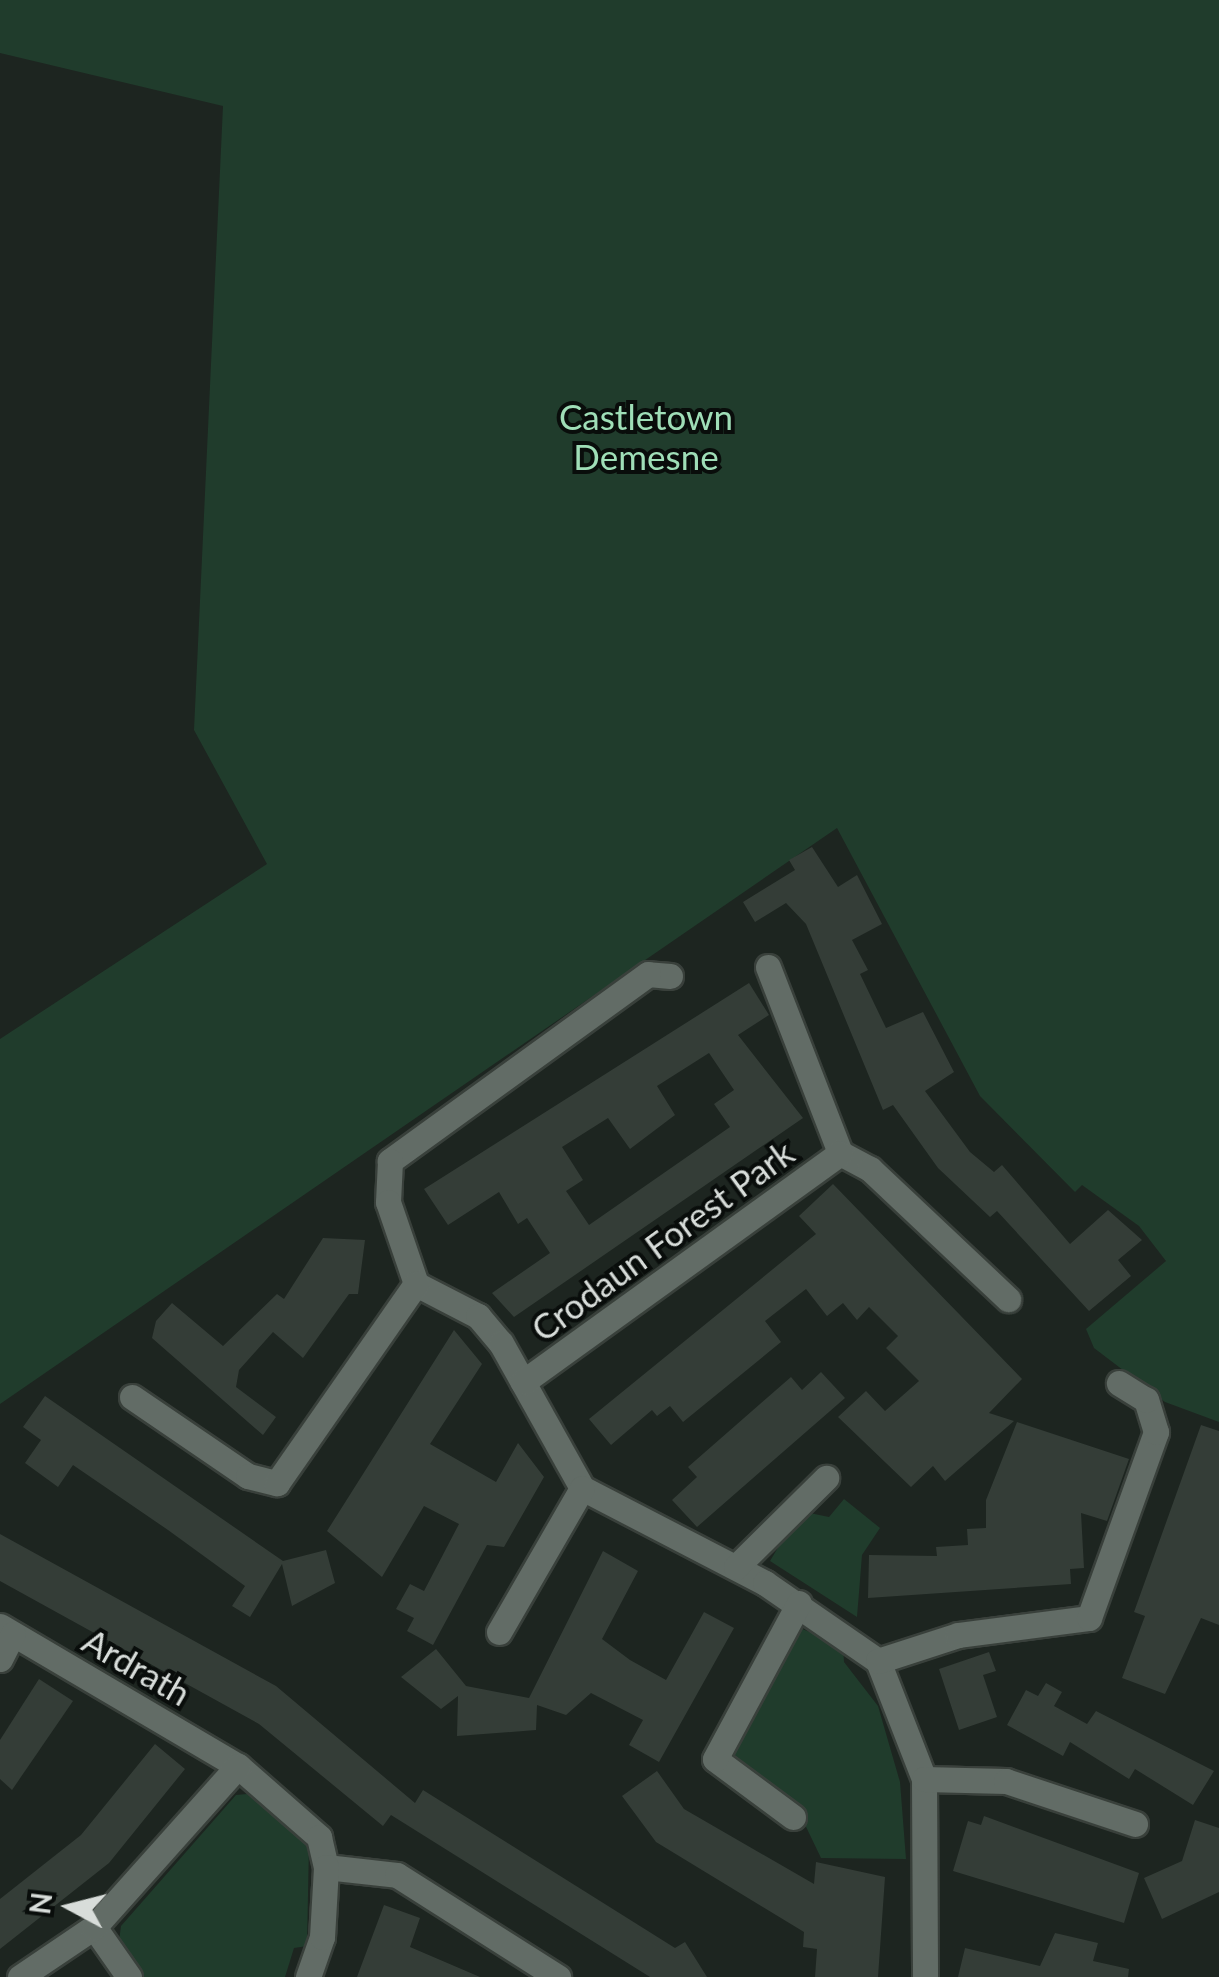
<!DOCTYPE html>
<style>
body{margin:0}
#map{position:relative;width:1219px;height:1977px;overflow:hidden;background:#1d2520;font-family:Lato,sans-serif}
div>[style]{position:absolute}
.green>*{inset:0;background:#203c2c}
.building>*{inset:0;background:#343d37}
.roads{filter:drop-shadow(2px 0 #39403b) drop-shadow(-2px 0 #39403b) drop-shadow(0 2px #39403b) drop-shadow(0 -2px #39403b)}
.street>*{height:25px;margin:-12.5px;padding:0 12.5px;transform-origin:12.5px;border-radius:12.5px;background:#626c66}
span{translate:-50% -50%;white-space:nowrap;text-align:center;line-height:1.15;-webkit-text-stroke:8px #090d0b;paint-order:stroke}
.park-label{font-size:35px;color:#9fdeb7}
.street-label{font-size:35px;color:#d8ddda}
.north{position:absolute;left:20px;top:1857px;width:100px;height:100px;-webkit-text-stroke:8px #090d0b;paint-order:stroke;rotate:277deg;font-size:28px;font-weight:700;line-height:40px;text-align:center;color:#d8ddda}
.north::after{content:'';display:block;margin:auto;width:35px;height:45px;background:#d8ddda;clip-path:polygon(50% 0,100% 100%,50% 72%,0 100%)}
</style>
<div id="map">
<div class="green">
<i style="clip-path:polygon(0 0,1219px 0,1219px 1422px,1165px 1402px,1094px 1348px,1086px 1329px,1166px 1261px,1139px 1226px,1082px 1185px,1075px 1192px,980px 1096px,837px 828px,0 1404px,0 1039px,267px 864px,194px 730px,223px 106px,0 53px)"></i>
<i style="clip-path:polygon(844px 1499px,880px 1528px,862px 1555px,857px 1617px,770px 1561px,800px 1511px,829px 1517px)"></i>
<i style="clip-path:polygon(800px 1628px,843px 1646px,844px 1662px,878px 1706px,900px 1782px,906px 1859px,821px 1858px,797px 1808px,729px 1760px)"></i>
<i style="clip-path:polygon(247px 1794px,309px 1844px,307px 1946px,294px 1948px,285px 1977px,144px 1977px,119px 1941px,121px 1926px,236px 1795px)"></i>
</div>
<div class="building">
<i style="clip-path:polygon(812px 847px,838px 887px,857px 875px,882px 924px,852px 940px,868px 970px,860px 974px,886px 1028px,923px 1012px,954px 1072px,925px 1091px,970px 1152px,994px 1172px,1002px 1165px,1070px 1244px,1108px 1210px,1142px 1240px,1118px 1260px,1131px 1276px,1089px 1311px,997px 1211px,990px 1217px,938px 1168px,893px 1105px,883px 1110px,806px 924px,786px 903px,755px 922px,743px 902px,795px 870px,789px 860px)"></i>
<i style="clip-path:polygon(evenodd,749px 983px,769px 1015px,738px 1035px,803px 1118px,514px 1317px,492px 1293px,550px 1253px,527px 1218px,518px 1224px,499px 1192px,448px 1225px,424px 1189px,749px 983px,709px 1053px,734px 1090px,714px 1104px,730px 1127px,589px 1225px,566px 1191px,583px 1180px,562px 1147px,608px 1118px,630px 1149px,675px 1115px,657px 1086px,709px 1053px)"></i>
<i style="clip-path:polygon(833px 1184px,1022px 1379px,989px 1413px,1014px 1421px,945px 1481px,933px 1466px,911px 1487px,838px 1417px,866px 1391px,885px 1411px,919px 1381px,886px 1348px,898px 1336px,869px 1307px,857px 1320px,843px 1303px,827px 1316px,806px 1289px,765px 1321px,781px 1342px,683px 1422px,670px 1406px,657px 1416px,652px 1410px,611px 1445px,589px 1419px,816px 1234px,799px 1216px)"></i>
<i style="clip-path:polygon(323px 1238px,365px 1240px,358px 1294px,349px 1294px,303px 1358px,273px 1332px,239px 1370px,236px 1387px,276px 1417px,263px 1435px,152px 1338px,156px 1321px,172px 1303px,223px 1346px,277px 1294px,284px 1299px)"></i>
<i style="clip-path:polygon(454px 1330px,482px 1364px,430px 1444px,496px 1482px,518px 1443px,544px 1477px,504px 1547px,487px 1545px,433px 1645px,407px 1631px,414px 1618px,396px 1609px,410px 1584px,424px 1591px,459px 1524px,424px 1506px,382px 1577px,327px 1531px)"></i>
<i style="clip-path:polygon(821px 1372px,845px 1398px,697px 1527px,672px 1500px,697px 1477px,688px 1467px,791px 1377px,802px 1390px)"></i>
<i style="clip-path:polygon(45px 1396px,283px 1561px,326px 1550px,335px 1583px,292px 1606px,282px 1564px,250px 1617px,232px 1606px,245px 1586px,168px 1530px,73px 1465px,58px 1487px,25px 1463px,41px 1440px,23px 1427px)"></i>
<i style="clip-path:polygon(1017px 1422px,1129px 1459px,1107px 1521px,1081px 1513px,1084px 1568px,1070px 1569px,1071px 1584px,868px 1598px,869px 1555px,937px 1556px,936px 1547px,968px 1545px,967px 1529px,986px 1528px,986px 1500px)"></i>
<i style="clip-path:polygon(1201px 1425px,1219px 1431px,1219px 1625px,1201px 1618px,1165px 1694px,1122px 1678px,1145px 1616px,1134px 1612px)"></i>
<i style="clip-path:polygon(0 1534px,276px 1686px,415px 1803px,423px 1790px,675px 1948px,685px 1942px,707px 1977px,650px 1977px,391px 1815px,383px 1826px,259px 1724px,0 1581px)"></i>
<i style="clip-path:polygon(603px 1551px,638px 1571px,602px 1639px,630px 1660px,666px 1680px,704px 1612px,734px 1628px,659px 1762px,629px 1745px,643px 1720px,591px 1693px,566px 1715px,537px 1705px,536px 1730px,457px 1736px,458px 1696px,441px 1709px,401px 1677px,436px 1649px,466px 1686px,529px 1698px)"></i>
<i style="clip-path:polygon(989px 1652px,996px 1671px,983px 1675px,997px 1717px,959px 1730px,939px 1669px)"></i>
<i style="clip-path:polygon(39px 1679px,73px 1701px,12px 1790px,0 1779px,0 1740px)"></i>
<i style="clip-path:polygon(1046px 1683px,1062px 1692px,1054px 1706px,1087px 1724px,1096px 1711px,1214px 1771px,1193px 1805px,1135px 1769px,1129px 1779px,1070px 1742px,1063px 1756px,1007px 1725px,1026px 1690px,1038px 1696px)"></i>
<i style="clip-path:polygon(155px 1744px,185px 1769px,109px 1863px,0 1949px,0 1899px,81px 1835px)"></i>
<i style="clip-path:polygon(657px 1771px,684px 1809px,814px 1884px,816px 1862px,885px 1877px,878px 1977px,815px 1977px,817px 1949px,803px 1947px,804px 1932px,656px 1842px,622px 1796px)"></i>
<i style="clip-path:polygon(984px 1816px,1139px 1873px,1124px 1923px,953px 1871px,968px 1821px,981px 1825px)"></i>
<i style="clip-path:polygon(1195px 1820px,1219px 1828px,1219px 1892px,1162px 1919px,1144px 1878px,1182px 1861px)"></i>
<i style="clip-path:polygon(384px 1905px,420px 1918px,410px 1947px,480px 1977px,357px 1977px)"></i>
<i style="clip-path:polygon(1055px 1933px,1098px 1943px,1093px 1961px,1129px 1969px,1128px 1977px,958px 1977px,965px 1948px,1040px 1966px)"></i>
</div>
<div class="roads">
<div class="street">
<i style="left:768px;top:967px;width:199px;rotate:68.8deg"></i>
<i style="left:840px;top:1153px;width:34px;rotate:28deg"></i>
<i style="left:870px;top:1169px;width:190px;rotate:43.3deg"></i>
<i style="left:670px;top:976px;width:22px;rotate:-175deg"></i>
<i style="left:648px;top:974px;width:319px;rotate:144.1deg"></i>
<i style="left:390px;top:1161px;width:41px;rotate:92.8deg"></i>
<i style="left:388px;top:1202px;width:87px;rotate:71.1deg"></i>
<i style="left:416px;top:1284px;width:70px;rotate:27.3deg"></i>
<i style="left:478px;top:1316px;width:35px;rotate:50deg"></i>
<i style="left:501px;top:1343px;width:166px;rotate:60.8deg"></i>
<i style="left:582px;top:1488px;width:206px;rotate:27.4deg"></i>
<i style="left:765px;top:1583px;width:137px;rotate:34.6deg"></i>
<i style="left:878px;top:1661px;width:127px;rotate:68.7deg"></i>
<i style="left:924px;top:1779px;width:198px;rotate:89.7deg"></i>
<i style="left:523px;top:1382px;width:391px;rotate:-35.8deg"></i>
<i style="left:132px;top:1397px;width:140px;rotate:34.3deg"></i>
<i style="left:248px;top:1476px;width:30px;rotate:14deg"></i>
<i style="left:277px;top:1483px;width:243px;rotate:-55.1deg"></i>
<i style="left:736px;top:1567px;width:127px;rotate:-44.7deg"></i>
<i style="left:0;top:1626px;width:276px;rotate:30.5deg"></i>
<i style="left:238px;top:1766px;width:108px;rotate:41.2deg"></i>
<i style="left:319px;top:1837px;width:31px;rotate:77deg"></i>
<i style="left:326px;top:1867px;width:71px;rotate:6.4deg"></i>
<i style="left:397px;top:1875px;width:191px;rotate:32.4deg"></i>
<i style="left:499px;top:1632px;width:166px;rotate:-60deg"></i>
<i style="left:0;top:1659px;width:28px;rotate:-63deg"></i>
<i style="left:878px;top:1661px;width:84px;rotate:-18deg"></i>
<i style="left:958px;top:1635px;width:132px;rotate:-7.4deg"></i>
<i style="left:1089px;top:1618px;width:198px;rotate:-70.2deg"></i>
<i style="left:1156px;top:1432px;width:34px;rotate:-107deg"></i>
<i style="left:1146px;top:1400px;width:32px;rotate:-148deg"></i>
<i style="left:924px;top:1779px;width:82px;rotate:1.4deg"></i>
<i style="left:1006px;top:1781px;width:136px;rotate:18.4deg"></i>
<i style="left:793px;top:1817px;width:97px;rotate:-143.4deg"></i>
<i style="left:715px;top:1759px;width:177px;rotate:-61.7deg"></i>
<i style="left:94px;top:1927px;width:61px;rotate:55deg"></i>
<i style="left:20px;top:1977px;width:89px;rotate:-34deg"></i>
<i style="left:94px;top:1927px;width:216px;rotate:-48.2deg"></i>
<i style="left:308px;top:1977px;width:42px;rotate:-70.7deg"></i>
<i style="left:322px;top:1937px;width:70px;rotate:-86.7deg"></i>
</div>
</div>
<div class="park-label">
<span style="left:646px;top:436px">Castletown<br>Demesne</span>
</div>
<div class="street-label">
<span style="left:662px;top:1240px;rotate:-36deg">Crodaun Forest Park</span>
<span style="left:137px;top:1666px;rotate:30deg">Ardrath</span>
</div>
<div class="north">N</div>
</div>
